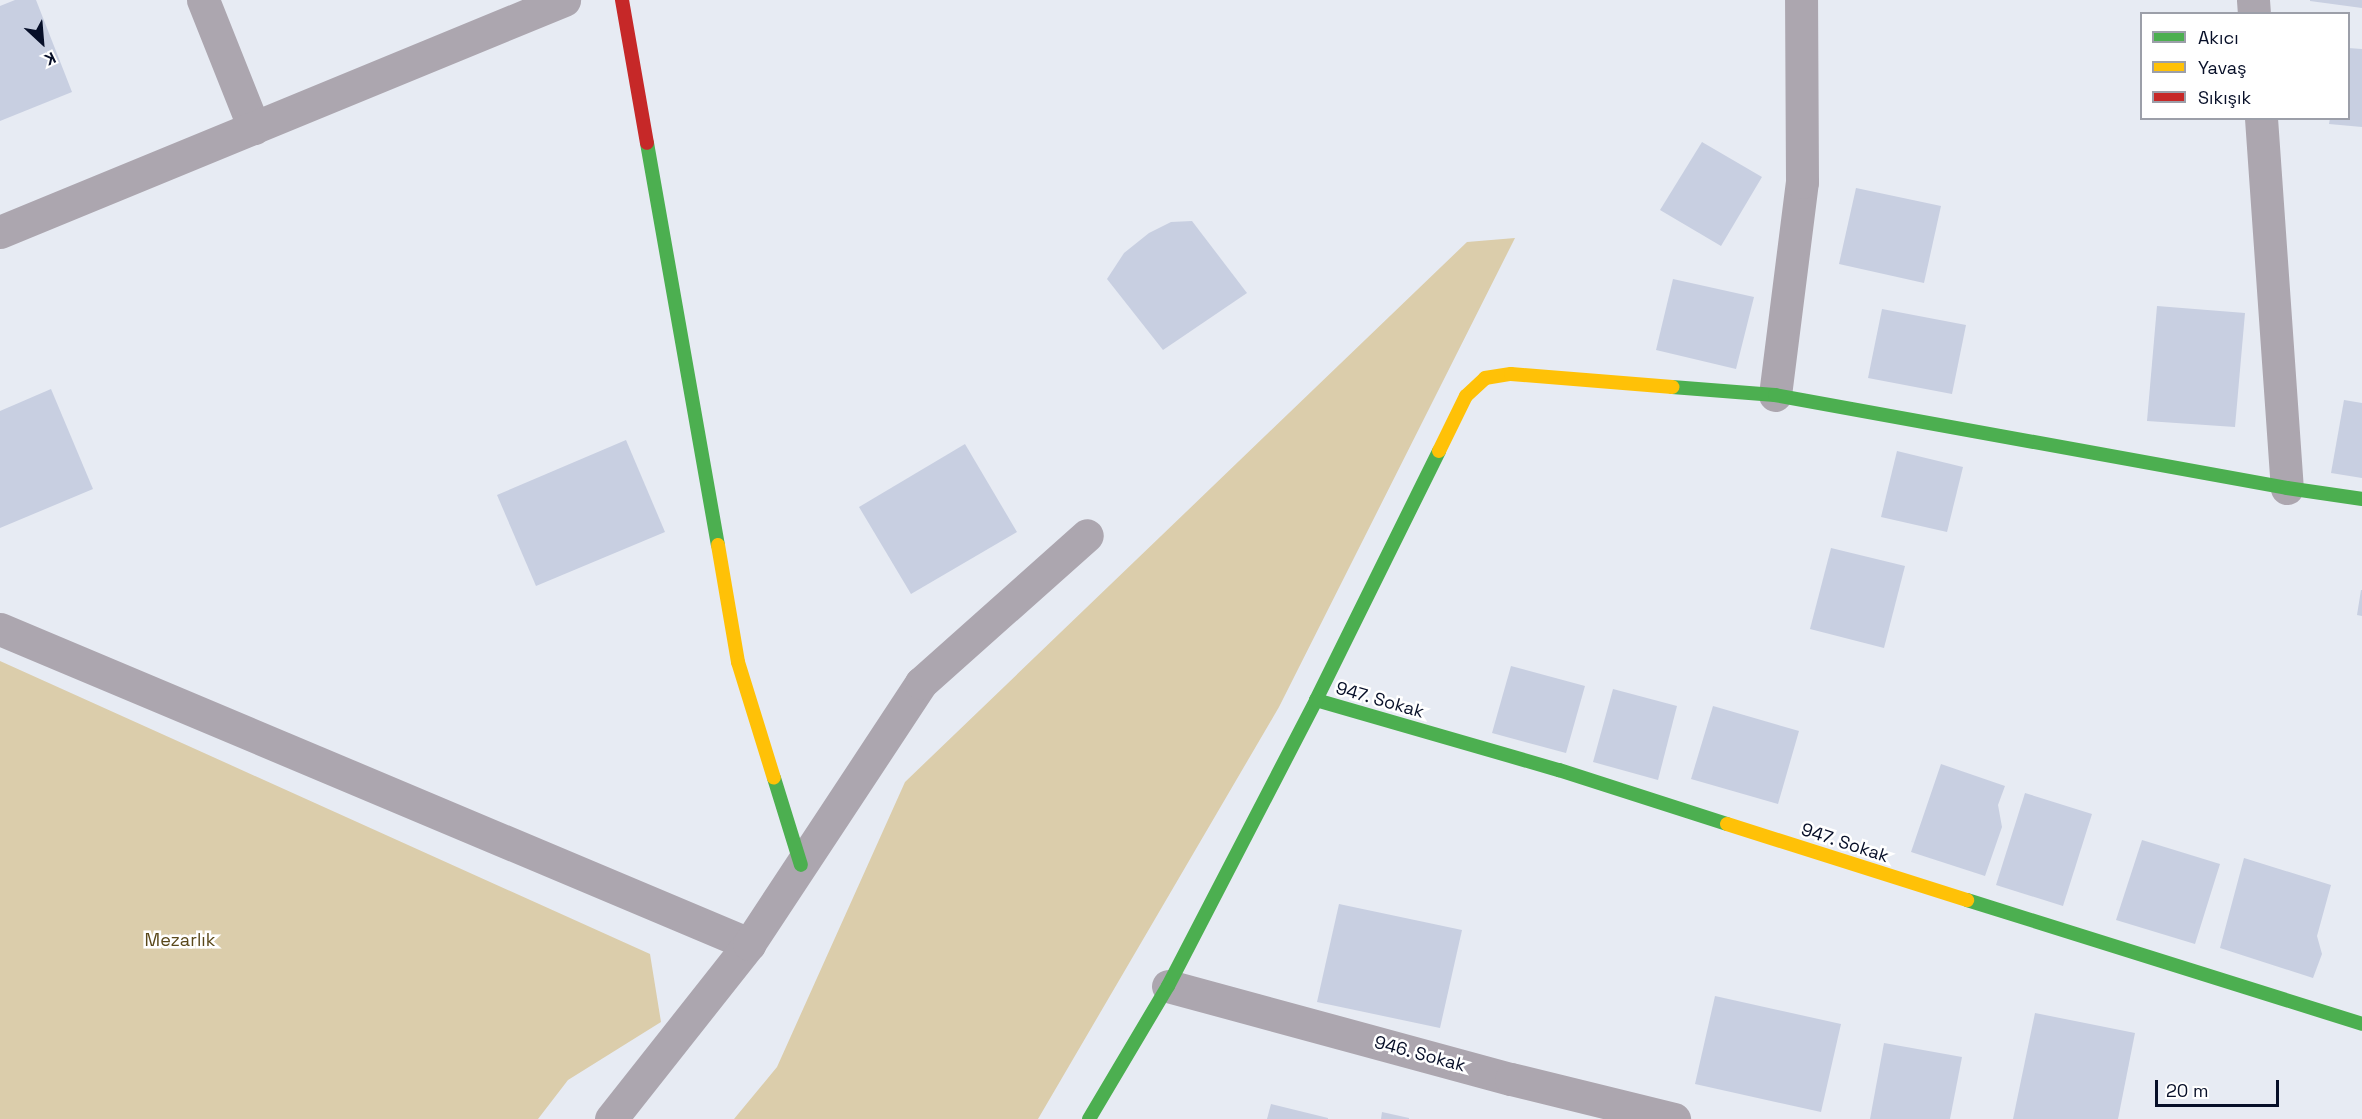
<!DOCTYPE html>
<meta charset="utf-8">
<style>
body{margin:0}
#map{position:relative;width:2362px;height:1119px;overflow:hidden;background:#e7ebf3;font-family:"Space Grotesk",sans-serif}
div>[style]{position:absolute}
.green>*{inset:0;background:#dbcdab}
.building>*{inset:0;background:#c8cfe1}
.street>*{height:33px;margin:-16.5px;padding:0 16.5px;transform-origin:16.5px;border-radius:16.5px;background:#aca6af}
.fast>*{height:14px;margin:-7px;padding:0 7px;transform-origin:7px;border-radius:7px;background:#4caf50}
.slow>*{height:14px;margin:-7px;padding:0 7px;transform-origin:7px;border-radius:7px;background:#ffc107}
.jam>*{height:14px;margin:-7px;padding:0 7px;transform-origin:7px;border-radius:7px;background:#c62828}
span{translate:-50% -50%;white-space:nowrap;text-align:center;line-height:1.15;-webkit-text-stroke:5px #fff;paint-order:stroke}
.street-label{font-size:18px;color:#070f28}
.park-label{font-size:18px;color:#5a481a}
.legend{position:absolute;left:2140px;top:12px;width:210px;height:108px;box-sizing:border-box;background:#fff;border:2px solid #9c9fa9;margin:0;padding:8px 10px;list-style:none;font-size:18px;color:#070f28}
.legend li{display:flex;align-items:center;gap:12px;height:30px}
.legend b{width:30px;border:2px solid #9c9fa9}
.north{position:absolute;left:12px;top:12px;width:60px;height:60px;-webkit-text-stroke:4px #fff;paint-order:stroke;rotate:154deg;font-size:16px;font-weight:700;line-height:24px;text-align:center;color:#070f28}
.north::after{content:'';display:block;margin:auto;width:21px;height:27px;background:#070f28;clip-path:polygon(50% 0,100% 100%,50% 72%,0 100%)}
.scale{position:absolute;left:2155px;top:1080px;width:124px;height:27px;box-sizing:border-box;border:3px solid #070f28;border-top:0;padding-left:8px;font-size:18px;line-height:21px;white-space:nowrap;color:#070f28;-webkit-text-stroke:4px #fff;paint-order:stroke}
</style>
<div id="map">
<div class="green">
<i style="clip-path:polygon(1515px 238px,1279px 707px,1038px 1119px,734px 1119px,777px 1067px,905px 782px,1467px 242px)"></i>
<i style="clip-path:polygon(0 661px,650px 954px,661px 1022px,568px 1080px,538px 1119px,0 1119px)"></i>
</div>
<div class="building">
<i style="clip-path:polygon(15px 0,36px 0,72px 92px,0 121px,0 6px)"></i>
<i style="clip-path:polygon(2310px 0,2362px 0,2362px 8px,2310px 1px)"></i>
<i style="clip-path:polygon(2348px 48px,2362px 49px,2362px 127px,2329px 124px,2330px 118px,2348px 118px)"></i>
<i style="clip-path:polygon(1702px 142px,1762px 177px,1721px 246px,1660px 210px)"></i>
<i style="clip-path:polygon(1856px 188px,1941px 206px,1924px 283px,1839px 264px)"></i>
<i style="clip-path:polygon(1192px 221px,1247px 293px,1163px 350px,1107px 279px,1124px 253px,1149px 233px,1171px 222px)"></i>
<i style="clip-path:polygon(1673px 279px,1754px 297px,1736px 369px,1656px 350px)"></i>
<i style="clip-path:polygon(2157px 306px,2245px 313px,2235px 427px,2147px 421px)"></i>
<i style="clip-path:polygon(1882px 309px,1966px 325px,1952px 394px,1868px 378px)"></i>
<i style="clip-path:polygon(51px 389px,93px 489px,0 528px,0 411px)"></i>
<i style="clip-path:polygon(2344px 400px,2362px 403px,2362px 478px,2331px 473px)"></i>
<i style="clip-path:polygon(626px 440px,665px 532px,536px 586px,497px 495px)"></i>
<i style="clip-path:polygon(965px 444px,1017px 532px,911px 594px,859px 507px)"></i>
<i style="clip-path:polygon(1897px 451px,1963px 467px,1947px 532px,1881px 517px)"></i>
<i style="clip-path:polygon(1831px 548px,1905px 566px,1884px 648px,1810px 629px)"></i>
<i style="clip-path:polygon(2361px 590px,2362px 590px,2362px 616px,2357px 615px)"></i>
<i style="clip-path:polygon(1511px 666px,1585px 686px,1566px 753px,1492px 733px)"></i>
<i style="clip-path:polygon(1613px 689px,1677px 706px,1658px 780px,1593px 762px)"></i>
<i style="clip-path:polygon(1713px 706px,1799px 731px,1778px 804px,1691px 779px)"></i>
<i style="clip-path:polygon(1941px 764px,2005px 786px,1998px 805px,2002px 827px,1985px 876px,1911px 852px)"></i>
<i style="clip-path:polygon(2025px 793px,2092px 814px,2063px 906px,1996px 885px)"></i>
<i style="clip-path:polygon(2142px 840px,2220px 864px,2195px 944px,2116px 920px)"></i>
<i style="clip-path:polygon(2244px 858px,2331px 885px,2317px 936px,2322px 954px,2313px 978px,2220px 948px)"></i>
<i style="clip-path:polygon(1339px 904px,1462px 930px,1440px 1028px,1317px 1002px)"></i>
<i style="clip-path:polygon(1715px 996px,1841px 1024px,1821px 1112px,1695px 1084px)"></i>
<i style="clip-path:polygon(2035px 1013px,2135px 1033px,2118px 1119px,2013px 1119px)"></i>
<i style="clip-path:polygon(1884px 1043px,1962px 1057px,1950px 1119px,1870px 1119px)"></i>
<i style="clip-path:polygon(1271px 1104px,1328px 1118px,1328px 1119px,1267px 1119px)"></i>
<i style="clip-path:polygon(1382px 1112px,1409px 1118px,1409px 1119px,1381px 1119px)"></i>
</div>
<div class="street">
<i style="left:203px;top:0;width:138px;rotate:68.3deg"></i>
<i style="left:2253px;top:0;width:14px;rotate:86deg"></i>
<i style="left:2261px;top:118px;width:371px;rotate:86deg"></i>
<i style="left:0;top:232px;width:610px;rotate:-22.36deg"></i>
<i style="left:1775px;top:395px;width:215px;rotate:-82.8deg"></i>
<i style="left:1802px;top:182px;width:182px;rotate:-90.3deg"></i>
<i style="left:0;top:629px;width:813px;rotate:22.81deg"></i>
<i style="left:1168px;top:986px;width:355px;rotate:15.2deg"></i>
<i style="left:1511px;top:1079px;width:168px;rotate:13.8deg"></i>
<i style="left:611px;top:1119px;width:223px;rotate:-51.7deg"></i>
<i style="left:749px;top:944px;width:313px;rotate:-56.6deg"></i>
<i style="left:921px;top:683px;width:222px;rotate:-41.7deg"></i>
</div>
<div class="fast">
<i style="left:647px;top:143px;width:408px;rotate:80deg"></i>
<i style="left:1672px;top:387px;width:103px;rotate:4.4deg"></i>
<i style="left:1775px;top:395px;width:520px;rotate:10.29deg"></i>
<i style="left:2287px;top:488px;width:76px;rotate:8.3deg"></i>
<i style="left:1316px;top:700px;width:253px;rotate:16.1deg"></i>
<i style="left:1559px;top:770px;width:176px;rotate:17.8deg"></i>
<i style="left:774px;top:778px;width:91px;rotate:72.8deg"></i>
<i style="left:1967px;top:900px;width:414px;rotate:17.4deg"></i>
<i style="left:1089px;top:1119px;width:155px;rotate:-59.3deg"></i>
<i style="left:1168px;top:986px;width:322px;rotate:-62.6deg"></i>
<i style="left:1316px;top:700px;width:278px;rotate:-63.7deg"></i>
</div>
<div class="slow">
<i style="left:1439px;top:451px;width:61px;rotate:-63.9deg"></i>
<i style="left:1466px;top:396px;width:26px;rotate:-43deg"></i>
<i style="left:1485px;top:378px;width:26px;rotate:-9deg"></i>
<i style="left:1511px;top:374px;width:162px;rotate:4.6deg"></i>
<i style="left:718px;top:545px;width:119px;rotate:80.3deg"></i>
<i style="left:738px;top:662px;width:121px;rotate:72.8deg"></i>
<i style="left:1727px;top:824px;width:252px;rotate:17.6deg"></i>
</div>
<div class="jam">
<i style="left:622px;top:0;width:145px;rotate:80.1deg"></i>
</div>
<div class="street-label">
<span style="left:1380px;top:700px;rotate:16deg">947. Sokak</span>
<span style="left:1845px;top:843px;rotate:18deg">947. Sokak</span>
<span style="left:1420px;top:1054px;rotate:15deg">946. Sokak</span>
</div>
<div class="park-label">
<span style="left:180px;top:940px">Mezarlık</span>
</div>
<ul class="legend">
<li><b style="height:8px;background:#4caf50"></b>Akıcı</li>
<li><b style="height:8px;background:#ffc107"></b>Yavaş</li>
<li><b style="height:8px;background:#c62828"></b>Sıkışık</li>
</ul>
<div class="north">K</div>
<div class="scale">20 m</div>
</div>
